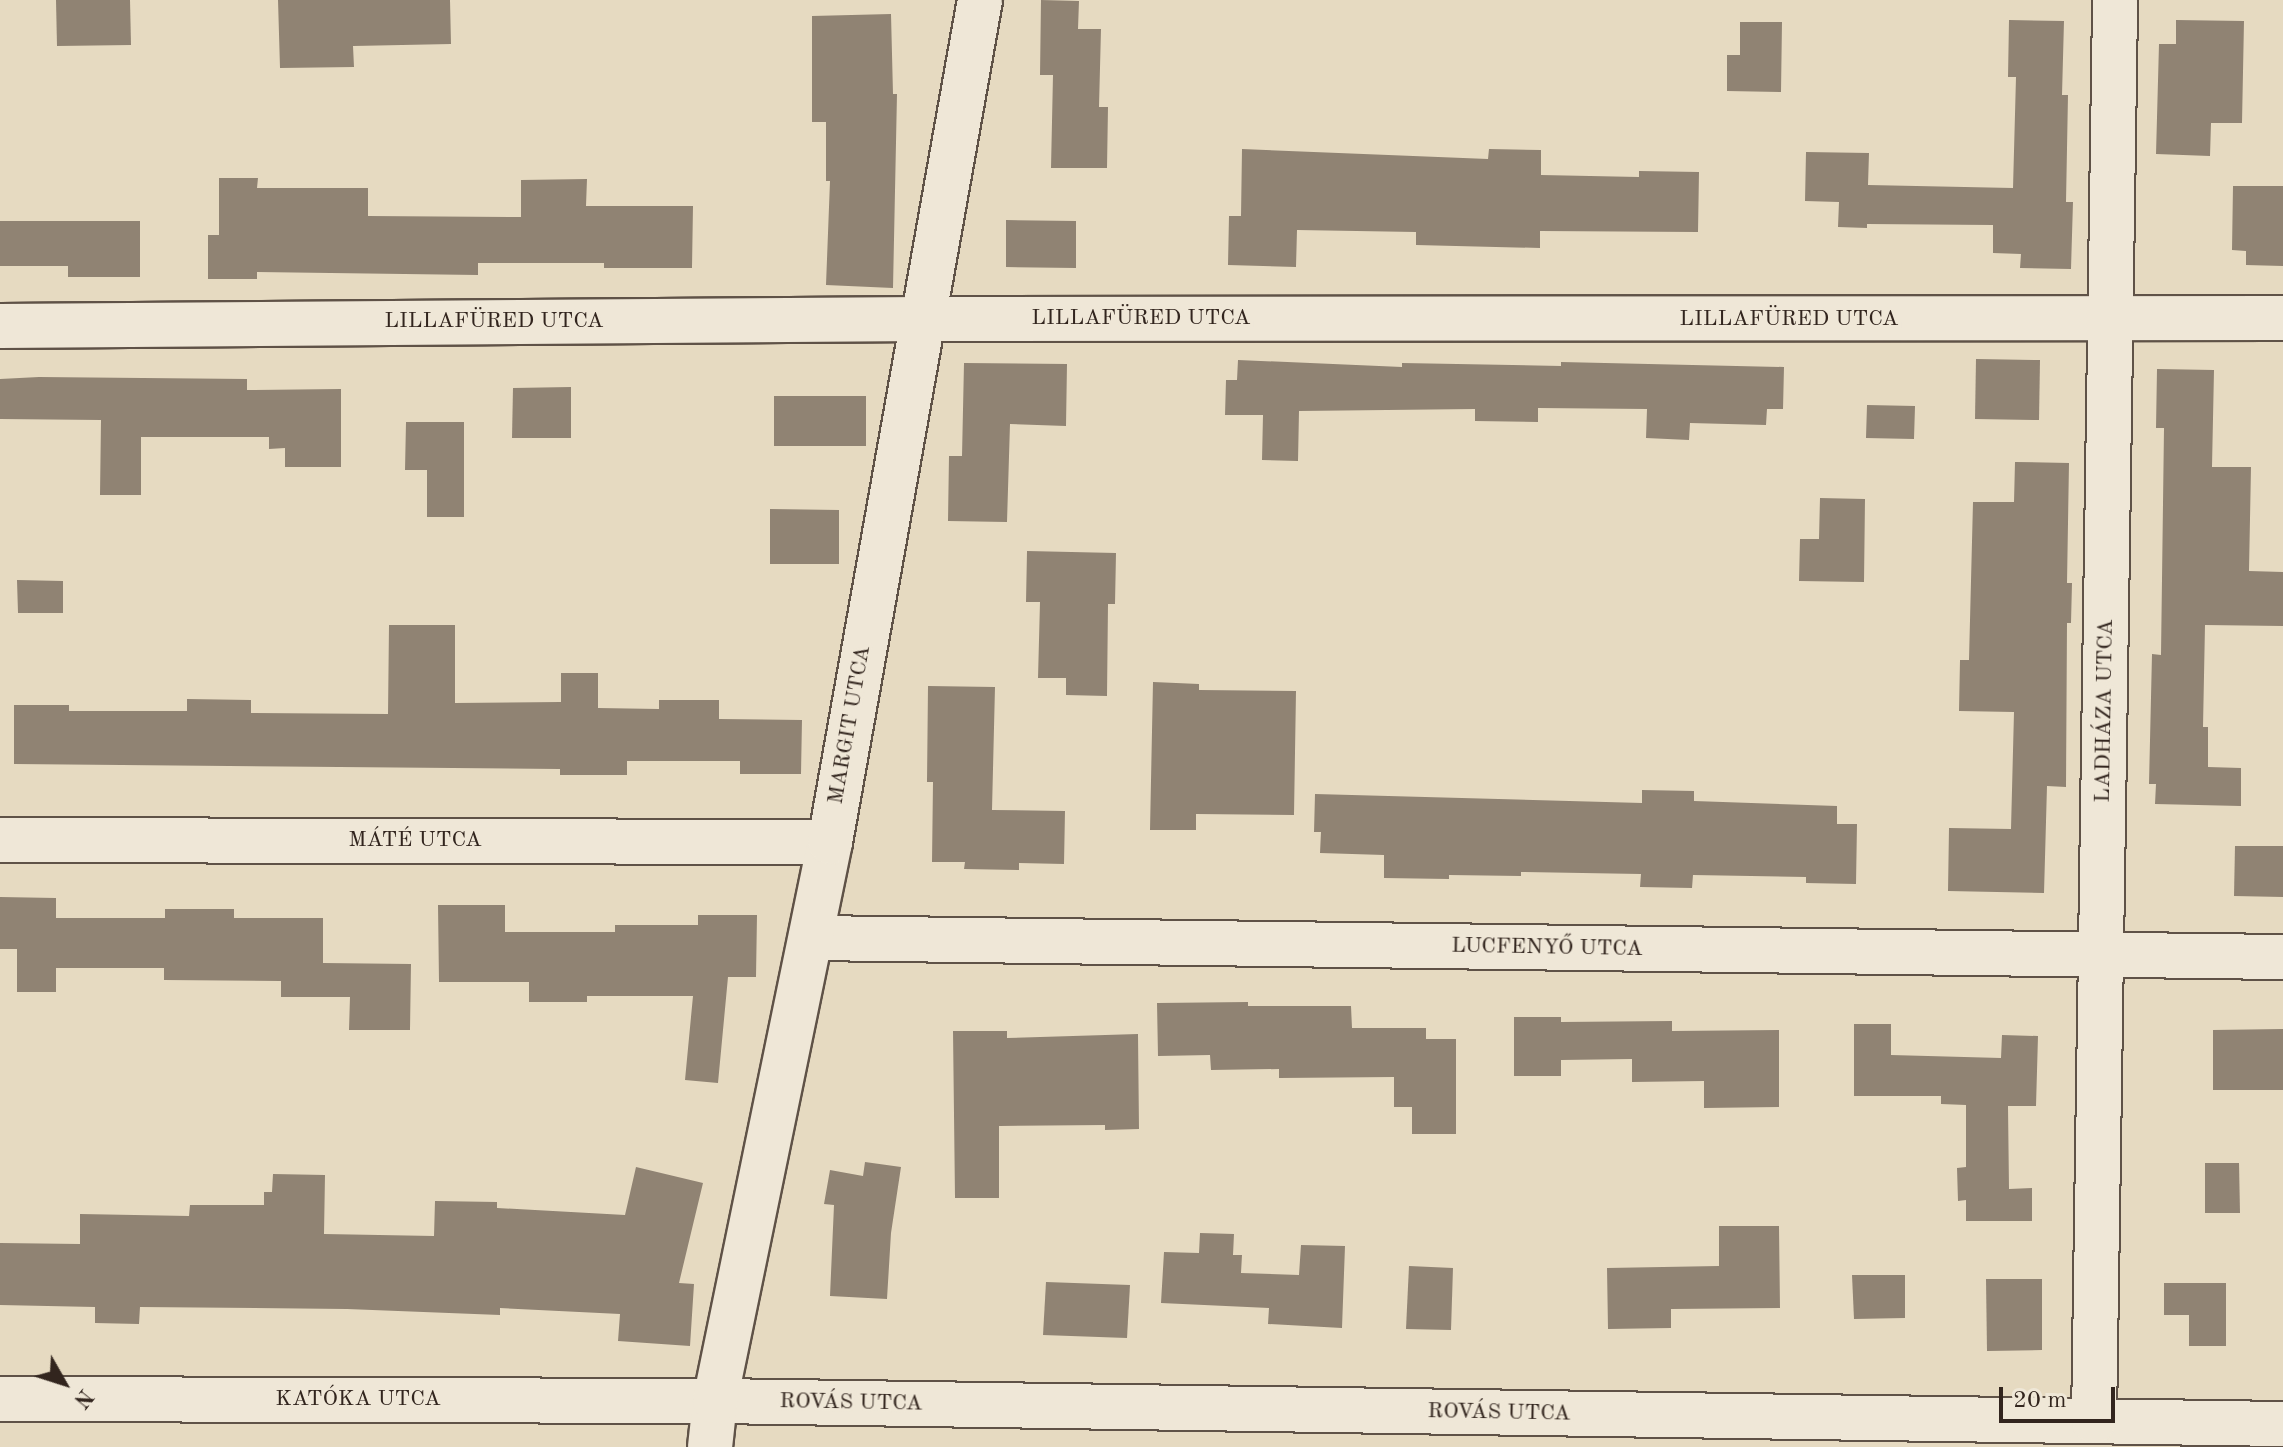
<!DOCTYPE html>
<meta charset="utf-8">
<style>
body{margin:0}
#map{position:relative;width:2283px;height:1447px;overflow:hidden;background:#e6dac1;font-family:"Old Standard TT",serif}
div>[style]{position:absolute}
.building>*{inset:0;background:#908373}
.roads{filter:drop-shadow(2px 0 #5f5247) drop-shadow(-2px 0 #5f5247) drop-shadow(0 2px #5f5247) drop-shadow(0 -2px #5f5247)}
.minor>*{height:44px;margin:-22px;padding:0 22px;transform-origin:22px;border-radius:22px;background:#efe7d7}
span{translate:-50% -50%;white-space:nowrap;text-align:center;line-height:1.15;-webkit-text-stroke:6px #efe7d7;paint-order:stroke}
.street-label{font-size:22px;color:#32251e}
.north{position:absolute;left:24px;top:1343px;width:80px;height:80px;-webkit-text-stroke:6px #efe7d7;paint-order:stroke;rotate:129deg;font-size:22px;font-weight:700;line-height:32px;text-align:center;color:#32251e}
.north::after{content:'';display:block;margin:auto;width:28px;height:36px;background:#32251e;clip-path:polygon(50% 0,100% 100%,50% 72%,0 100%)}
.scale{position:absolute;left:1999px;top:1387px;width:116px;height:36px;box-sizing:border-box;border:4px solid #32251e;border-top:0;padding-left:10px;font-size:24px;line-height:28px;white-space:nowrap;color:#32251e;-webkit-text-stroke:6px #efe7d7;paint-order:stroke}
</style>
<div id="map">
<div class="building">
<i style="clip-path:polygon(56px 0,130px 0,131px 45px,57px 46px)"></i>
<i style="clip-path:polygon(278px 0,450px 0,451px 44px,353px 46px,354px 67px,280px 68px)"></i>
<i style="clip-path:polygon(1041px 0,1079px 1px,1078px 29px,1101px 29px,1099px 107px,1108px 107px,1107px 168px,1051px 168px,1053px 75px,1040px 75px)"></i>
<i style="clip-path:polygon(891px 14px,893px 94px,897px 94px,893px 288px,826px 285px,830px 181px,826px 181px,826px 122px,812px 122px,812px 16px)"></i>
<i style="clip-path:polygon(2009px 20px,2064px 21px,2062px 95px,2068px 95px,2066px 202px,2073px 202px,2071px 269px,2020px 268px,2021px 254px,1993px 253px,1993px 225px,1867px 224px,1867px 228px,1838px 227px,1839px 202px,1805px 201px,1806px 152px,1869px 153px,1868px 185px,2013px 188px,2016px 77px,2008px 77px)"></i>
<i style="clip-path:polygon(2176px 20px,2244px 21px,2242px 123px,2211px 123px,2210px 156px,2156px 154px,2159px 44px,2176px 44px)"></i>
<i style="clip-path:polygon(1740px 22px,1782px 22px,1781px 92px,1727px 91px,1727px 55px,1740px 55px)"></i>
<i style="clip-path:polygon(1242px 149px,1488px 159px,1489px 149px,1541px 150px,1541px 175px,1639px 177px,1639px 171px,1699px 172px,1698px 232px,1540px 231px,1540px 248px,1416px 245px,1416px 232px,1297px 230px,1296px 267px,1228px 265px,1229px 216px,1241px 216px)"></i>
<i style="clip-path:polygon(219px 178px,258px 178px,257px 188px,368px 188px,368px 216px,521px 217px,521px 180px,587px 179px,586px 206px,693px 206px,692px 268px,604px 268px,604px 263px,478px 263px,478px 275px,257px 272px,257px 279px,208px 279px,208px 235px,219px 235px)"></i>
<i style="clip-path:polygon(2233px 186px,2283px 186px,2283px 266px,2246px 265px,2246px 251px,2232px 250px)"></i>
<i style="clip-path:polygon(1006px 220px,1076px 221px,1076px 268px,1006px 267px)"></i>
<i style="clip-path:polygon(0 221px,140px 221px,140px 277px,68px 277px,68px 266px,0 266px)"></i>
<i style="clip-path:polygon(1976px 359px,2040px 360px,2039px 420px,1975px 419px)"></i>
<i style="clip-path:polygon(1238px 360px,1402px 367px,1402px 363px,1561px 366px,1561px 362px,1784px 367px,1783px 409px,1767px 409px,1766px 425px,1690px 423px,1689px 440px,1646px 438px,1647px 409px,1538px 408px,1538px 422px,1475px 421px,1475px 409px,1299px 411px,1298px 461px,1262px 460px,1263px 415px,1225px 415px,1226px 380px,1237px 380px)"></i>
<i style="clip-path:polygon(964px 363px,1067px 364px,1066px 426px,1010px 424px,1007px 522px,948px 521px,949px 456px,962px 456px)"></i>
<i style="clip-path:polygon(2157px 369px,2214px 370px,2212px 467px,2251px 467px,2249px 571px,2283px 572px,2283px 626px,2205px 625px,2203px 727px,2208px 727px,2208px 767px,2241px 768px,2241px 806px,2155px 804px,2156px 784px,2149px 784px,2152px 654px,2161px 655px,2164px 428px,2156px 428px)"></i>
<i style="clip-path:polygon(39px 377px,247px 379px,247px 390px,341px 389px,341px 467px,285px 467px,285px 448px,269px 449px,269px 437px,141px 437px,141px 495px,100px 495px,101px 420px,0 419px,0 379px)"></i>
<i style="clip-path:polygon(571px 387px,571px 438px,512px 438px,513px 388px)"></i>
<i style="clip-path:polygon(774px 396px,866px 396px,866px 446px,774px 446px)"></i>
<i style="clip-path:polygon(1867px 405px,1915px 406px,1914px 439px,1866px 438px)"></i>
<i style="clip-path:polygon(406px 422px,464px 422px,464px 517px,427px 517px,427px 470px,405px 470px)"></i>
<i style="clip-path:polygon(2015px 462px,2069px 463px,2067px 583px,2072px 583px,2071px 623px,2067px 623px,2066px 787px,2047px 786px,2044px 893px,1948px 891px,1949px 828px,2011px 829px,2014px 712px,1959px 711px,1960px 660px,1969px 660px,1973px 502px,2014px 502px)"></i>
<i style="clip-path:polygon(1820px 498px,1865px 499px,1864px 582px,1799px 581px,1800px 539px,1819px 539px)"></i>
<i style="clip-path:polygon(770px 509px,839px 510px,839px 564px,770px 564px)"></i>
<i style="clip-path:polygon(1027px 551px,1116px 553px,1115px 604px,1108px 604px,1107px 696px,1066px 695px,1066px 678px,1038px 678px,1040px 602px,1026px 602px)"></i>
<i style="clip-path:polygon(17px 580px,63px 581px,63px 613px,18px 613px)"></i>
<i style="clip-path:polygon(389px 625px,455px 625px,455px 703px,561px 702px,561px 673px,598px 673px,598px 708px,659px 709px,659px 700px,719px 700px,719px 719px,802px 720px,801px 774px,740px 774px,740px 761px,627px 761px,627px 775px,560px 775px,560px 769px,14px 764px,14px 705px,69px 705px,69px 711px,187px 711px,187px 699px,251px 700px,251px 713px,388px 714px)"></i>
<i style="clip-path:polygon(1153px 682px,1199px 684px,1199px 690px,1296px 691px,1294px 815px,1196px 814px,1196px 830px,1150px 830px)"></i>
<i style="clip-path:polygon(928px 686px,995px 687px,992px 810px,1065px 811px,1064px 864px,1019px 863px,1019px 870px,964px 869px,965px 862px,932px 862px,933px 782px,927px 782px)"></i>
<i style="clip-path:polygon(1642px 790px,1694px 791px,1694px 801px,1837px 806px,1837px 824px,1857px 824px,1856px 884px,1806px 883px,1806px 877px,1693px 875px,1692px 888px,1640px 887px,1641px 874px,1521px 872px,1521px 876px,1449px 875px,1449px 879px,1384px 878px,1384px 855px,1320px 853px,1321px 832px,1314px 832px,1315px 794px,1642px 803px)"></i>
<i style="clip-path:polygon(2235px 846px,2283px 846px,2283px 897px,2234px 896px)"></i>
<i style="clip-path:polygon(0 897px,56px 898px,56px 918px,165px 918px,165px 909px,234px 909px,234px 918px,323px 918px,323px 963px,411px 964px,410px 1030px,349px 1030px,350px 997px,281px 997px,281px 981px,164px 980px,164px 968px,56px 968px,56px 992px,17px 992px,17px 949px,0 949px)"></i>
<i style="clip-path:polygon(438px 905px,505px 905px,505px 932px,615px 932px,615px 925px,698px 925px,698px 915px,757px 915px,756px 977px,728px 977px,718px 1083px,685px 1080px,693px 996px,587px 996px,587px 1002px,529px 1002px,529px 982px,439px 982px)"></i>
<i style="clip-path:polygon(1248px 1002px,1248px 1006px,1351px 1006px,1352px 1028px,1426px 1028px,1426px 1039px,1456px 1039px,1456px 1134px,1412px 1134px,1412px 1107px,1394px 1107px,1394px 1077px,1279px 1078px,1279px 1069px,1211px 1070px,1210px 1055px,1158px 1056px,1157px 1003px)"></i>
<i style="clip-path:polygon(1514px 1017px,1561px 1017px,1561px 1022px,1672px 1021px,1672px 1031px,1779px 1030px,1779px 1107px,1704px 1108px,1704px 1081px,1632px 1082px,1632px 1059px,1561px 1060px,1561px 1076px,1514px 1076px)"></i>
<i style="clip-path:polygon(1854px 1024px,1891px 1024px,1891px 1055px,2001px 1058px,2002px 1035px,2038px 1036px,2036px 1106px,2008px 1106px,2009px 1189px,2032px 1188px,2032px 1221px,1966px 1221px,1966px 1200px,1958px 1201px,1957px 1168px,1966px 1167px,1966px 1105px,1941px 1104px,1941px 1096px,1854px 1096px)"></i>
<i style="clip-path:polygon(2283px 1029px,2283px 1090px,2213px 1090px,2213px 1030px)"></i>
<i style="clip-path:polygon(953px 1031px,1007px 1031px,1007px 1038px,1138px 1034px,1139px 1129px,1105px 1130px,1105px 1125px,999px 1126px,999px 1198px,955px 1198px)"></i>
<i style="clip-path:polygon(865px 1162px,901px 1167px,891px 1233px,887px 1299px,830px 1296px,834px 1205px,824px 1204px,830px 1170px,863px 1176px)"></i>
<i style="clip-path:polygon(2205px 1163px,2239px 1163px,2240px 1213px,2205px 1213px)"></i>
<i style="clip-path:polygon(636px 1167px,703px 1183px,679px 1283px,694px 1284px,690px 1346px,618px 1341px,620px 1314px,500px 1308px,500px 1315px,347px 1309px,140px 1307px,139px 1324px,95px 1323px,95px 1307px,0 1305px,0 1243px,80px 1244px,80px 1214px,189px 1216px,190px 1205px,264px 1205px,264px 1192px,272px 1192px,273px 1174px,325px 1175px,324px 1234px,434px 1236px,435px 1201px,497px 1202px,497px 1208px,625px 1215px)"></i>
<i style="clip-path:polygon(1719px 1226px,1779px 1226px,1780px 1308px,1671px 1309px,1671px 1328px,1608px 1329px,1607px 1268px,1719px 1266px)"></i>
<i style="clip-path:polygon(1200px 1233px,1234px 1234px,1233px 1255px,1242px 1255px,1241px 1273px,1299px 1275px,1301px 1245px,1345px 1246px,1342px 1328px,1268px 1324px,1269px 1308px,1161px 1303px,1164px 1252px,1199px 1253px)"></i>
<i style="clip-path:polygon(1409px 1266px,1453px 1268px,1451px 1330px,1406px 1329px)"></i>
<i style="clip-path:polygon(1852px 1275px,1905px 1275px,1905px 1318px,1854px 1319px)"></i>
<i style="clip-path:polygon(1986px 1279px,2042px 1279px,2042px 1350px,1987px 1351px)"></i>
<i style="clip-path:polygon(1046px 1282px,1130px 1285px,1127px 1338px,1043px 1335px)"></i>
<i style="clip-path:polygon(2164px 1283px,2226px 1283px,2226px 1346px,2189px 1346px,2189px 1315px,2164px 1315px)"></i>
</div>
<div class="roads">
<div class="minor">
<i style="left:0;top:326px;width:922px;rotate:-0.43deg"></i>
<i style="left:922px;top:319px;width:1361px;rotate:-0.04deg"></i>
<i style="left:0;top:840px;width:830px;rotate:0.14deg"></i>
<i style="left:811px;top:938px;width:1472px;rotate:0.74deg"></i>
<i style="left:0;top:1399px;width:715px;rotate:0.16deg"></i>
<i style="left:715px;top:1401px;width:1568px;rotate:0.84deg"></i>
<i style="left:2094px;top:1421px;width:1421px;rotate:-89.15deg"></i>
<i style="left:710px;top:1447px;width:46px;rotate:-83.8deg"></i>
<i style="left:715px;top:1401px;width:571px;rotate:-78.38deg"></i>
<i style="left:830px;top:842px;width:855px;rotate:-79.9deg"></i>
</div>
</div>
<div class="street-label">
<span style="left:1141px;top:319px">LILLAFÜRED UTCA</span>
<span style="left:1789px;top:320px">LILLAFÜRED UTCA</span>
<span style="left:494px;top:322px">LILLAFÜRED UTCA</span>
<span style="left:2105px;top:711px;rotate:-89deg">LADHÁZA UTCA</span>
<span style="left:850px;top:725px;rotate:-80deg">MARGIT UTCA</span>
<span style="left:415px;top:841px">MÁTÉ UTCA</span>
<span style="left:1547px;top:948px;rotate:1deg">LUCFENYŐ UTCA</span>
<span style="left:358px;top:1400px">KATÓKA UTCA</span>
<span style="left:851px;top:1403px;rotate:1deg">ROVÁS UTCA</span>
<span style="left:1499px;top:1413px;rotate:1deg">ROVÁS UTCA</span>
</div>
<div class="north">N</div>
<div class="scale">20 m</div>
</div>
